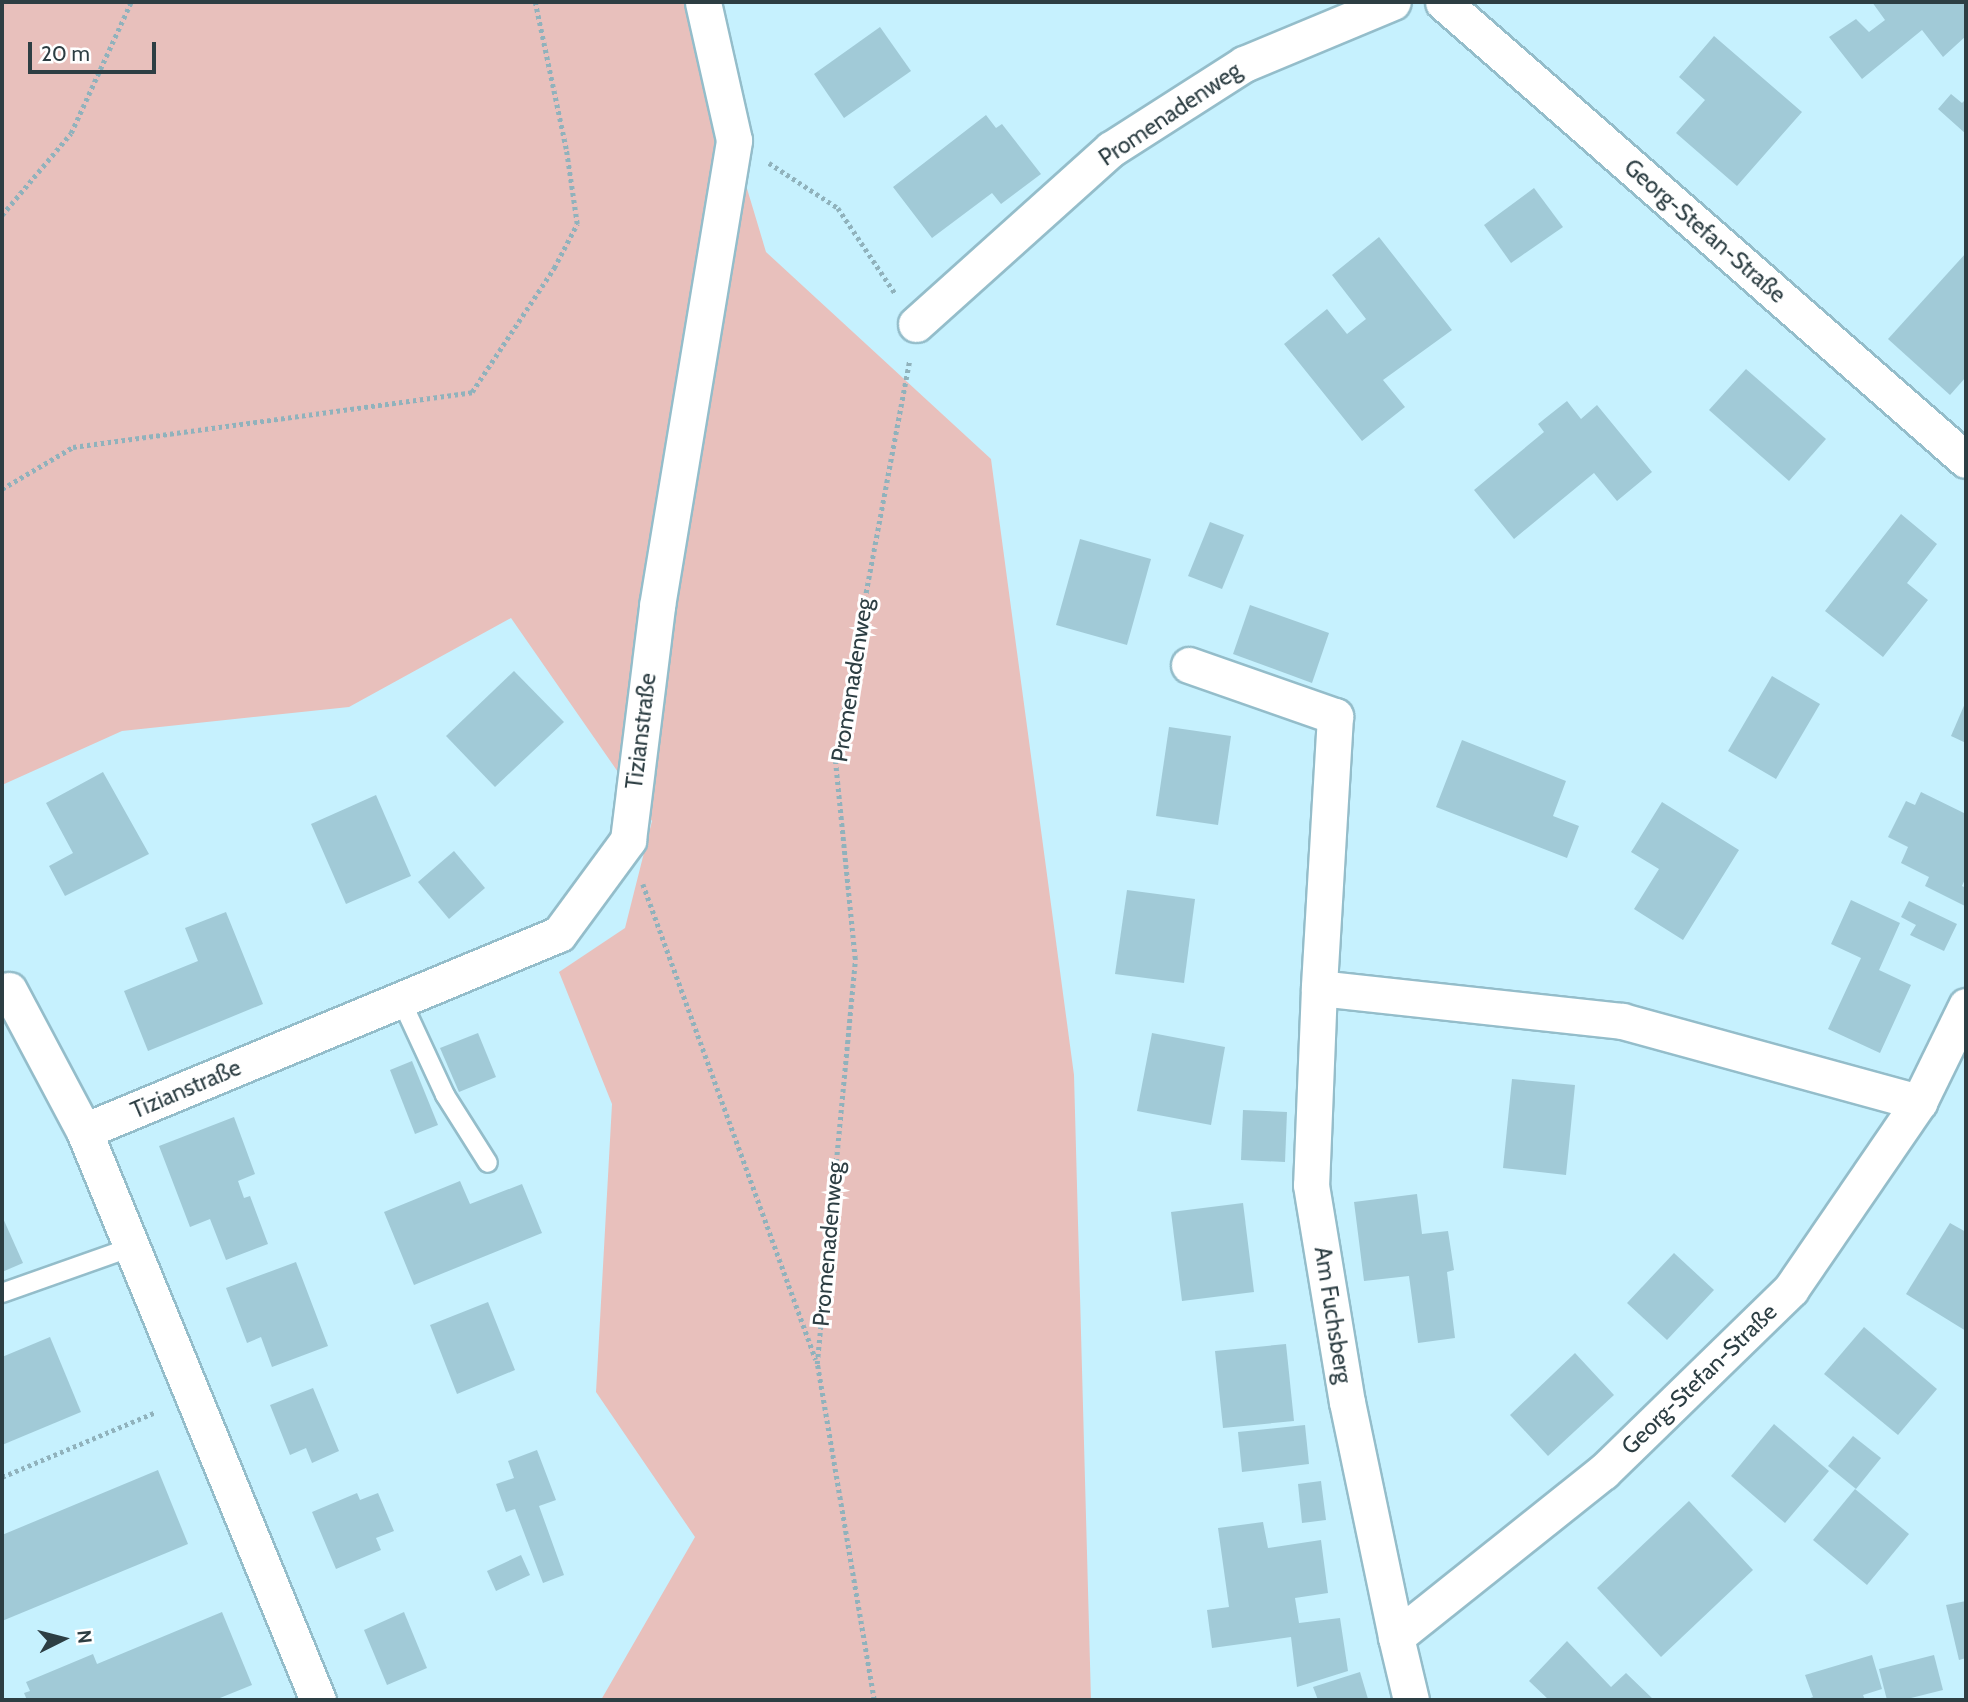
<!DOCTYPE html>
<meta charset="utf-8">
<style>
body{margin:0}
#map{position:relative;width:1968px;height:1702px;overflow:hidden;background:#c6f1fe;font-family:Cabin,sans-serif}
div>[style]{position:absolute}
.green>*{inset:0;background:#e8c0bc}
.building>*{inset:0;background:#a1cad7}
.path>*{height:4.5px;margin-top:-2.25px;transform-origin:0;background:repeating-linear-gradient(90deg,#90b2bc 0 3.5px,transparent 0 7px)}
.roads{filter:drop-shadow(2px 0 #94bdca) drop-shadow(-2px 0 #94bdca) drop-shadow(0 2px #94bdca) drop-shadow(0 -2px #94bdca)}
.lane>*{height:18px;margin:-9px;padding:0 9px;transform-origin:9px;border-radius:9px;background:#fff}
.street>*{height:35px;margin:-17.5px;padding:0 17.5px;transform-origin:17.5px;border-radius:17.5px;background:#fff}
span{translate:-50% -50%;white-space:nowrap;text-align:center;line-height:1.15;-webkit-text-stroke:6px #fff;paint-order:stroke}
.street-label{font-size:23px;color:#2d3e43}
.frame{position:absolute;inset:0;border:4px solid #2d3e43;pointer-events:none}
.north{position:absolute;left:28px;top:1604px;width:70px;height:70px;-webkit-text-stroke:5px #fff;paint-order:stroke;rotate:84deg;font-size:19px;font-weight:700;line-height:28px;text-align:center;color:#2d3e43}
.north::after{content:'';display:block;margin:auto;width:24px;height:32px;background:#2d3e43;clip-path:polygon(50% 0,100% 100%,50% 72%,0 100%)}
.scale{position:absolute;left:28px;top:42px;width:128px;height:32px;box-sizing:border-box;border:4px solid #2d3e43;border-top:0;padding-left:9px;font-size:21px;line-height:24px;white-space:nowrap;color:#2d3e43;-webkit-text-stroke:5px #fff;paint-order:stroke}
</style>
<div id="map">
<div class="green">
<i style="clip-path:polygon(2px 2px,691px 2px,766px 252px,991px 459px,1074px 1075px,1091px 1700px,601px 1700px,695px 1537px,596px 1392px,612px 1104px,559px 972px,625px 928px,652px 821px,511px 618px,349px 707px,122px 731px,2px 785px)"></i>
</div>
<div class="building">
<i style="clip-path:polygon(1872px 2px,1966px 2px,1966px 36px,1943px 57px,1922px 30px,1862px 79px,1829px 37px,1856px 19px,1869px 32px,1885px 20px)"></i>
<i style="clip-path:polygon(880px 27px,911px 71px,844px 118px,814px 74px)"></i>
<i style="clip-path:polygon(1714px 36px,1802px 112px,1737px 186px,1676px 133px,1705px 100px,1679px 77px)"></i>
<i style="clip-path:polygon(1951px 94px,1962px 103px,1966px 99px,1966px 134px,1938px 109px)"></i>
<i style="clip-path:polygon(986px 115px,996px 128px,1002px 124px,1041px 174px,1001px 204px,992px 193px,932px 238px,893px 187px)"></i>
<i style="clip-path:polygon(1534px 188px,1563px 227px,1511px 263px,1484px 225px)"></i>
<i style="clip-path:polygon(1379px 237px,1452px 330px,1383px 380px,1405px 407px,1362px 441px,1284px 344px,1327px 309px,1347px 334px,1366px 319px,1332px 275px)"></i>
<i style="clip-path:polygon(1966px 253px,1966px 377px,1950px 395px,1888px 339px)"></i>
<i style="clip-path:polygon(1746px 369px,1826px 439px,1789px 481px,1709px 410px)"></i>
<i style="clip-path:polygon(1567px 401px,1581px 419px,1597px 405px,1652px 472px,1617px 501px,1594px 473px,1514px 539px,1474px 490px,1544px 432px,1538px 424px)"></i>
<i style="clip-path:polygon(1901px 514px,1937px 544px,1907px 583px,1928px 600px,1883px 657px,1825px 611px)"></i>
<i style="clip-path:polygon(1210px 522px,1244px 535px,1222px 589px,1188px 576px)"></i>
<i style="clip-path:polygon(1080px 539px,1151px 559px,1127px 645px,1056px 625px)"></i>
<i style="clip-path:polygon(1250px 605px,1329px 633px,1312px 683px,1233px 654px)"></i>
<i style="clip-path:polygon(514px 671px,564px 722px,495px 787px,446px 736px)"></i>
<i style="clip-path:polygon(1772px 676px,1820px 704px,1776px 779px,1728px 751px)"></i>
<i style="clip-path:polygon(1966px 701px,1966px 743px,1951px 736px)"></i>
<i style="clip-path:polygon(1169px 727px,1231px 736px,1218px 825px,1156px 816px)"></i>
<i style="clip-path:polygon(1462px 740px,1566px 781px,1553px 816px,1579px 826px,1567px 858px,1436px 807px)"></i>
<i style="clip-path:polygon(103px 772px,149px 854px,65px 896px,49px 866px,73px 853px,46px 803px)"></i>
<i style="clip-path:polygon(1921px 792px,1966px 814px,1966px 877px,1962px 886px,1966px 888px,1965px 906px,1925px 886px,1929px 877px,1901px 863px,1908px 847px,1888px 837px,1906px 801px,1915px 805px)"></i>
<i style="clip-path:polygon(376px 795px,411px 876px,346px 904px,311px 824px)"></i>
<i style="clip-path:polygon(1662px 802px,1739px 850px,1683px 940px,1634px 909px,1659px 869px,1631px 852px)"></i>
<i style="clip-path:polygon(454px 851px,485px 888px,449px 919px,418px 882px)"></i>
<i style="clip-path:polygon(1127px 890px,1195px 899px,1184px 983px,1115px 974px)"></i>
<i style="clip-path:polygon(1851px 900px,1900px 923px,1879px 970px,1911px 985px,1880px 1053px,1828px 1029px,1861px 958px,1831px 944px)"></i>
<i style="clip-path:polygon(1909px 901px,1957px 924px,1944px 951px,1910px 935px,1916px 925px,1901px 917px)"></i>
<i style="clip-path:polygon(226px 912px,263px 1004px,148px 1051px,124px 991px,198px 961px,185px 928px)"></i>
<i style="clip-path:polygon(478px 1033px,496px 1077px,459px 1092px,440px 1048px)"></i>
<i style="clip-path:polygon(1152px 1033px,1225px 1047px,1211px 1125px,1137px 1111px)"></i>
<i style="clip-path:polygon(412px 1061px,438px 1125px,415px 1134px,390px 1070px)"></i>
<i style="clip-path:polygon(1512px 1079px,1575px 1085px,1566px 1175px,1503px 1168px)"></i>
<i style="clip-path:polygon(1243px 1110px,1287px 1112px,1285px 1162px,1241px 1160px)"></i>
<i style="clip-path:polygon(234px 1117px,255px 1174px,238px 1181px,244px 1198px,250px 1196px,268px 1244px,226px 1260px,210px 1219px,190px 1227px,159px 1146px)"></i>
<i style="clip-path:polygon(460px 1181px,470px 1204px,522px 1184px,542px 1233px,414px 1285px,384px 1212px)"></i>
<i style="clip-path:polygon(1417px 1194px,1422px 1234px,1448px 1231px,1454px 1270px,1447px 1272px,1455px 1338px,1418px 1343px,1409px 1276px,1364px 1281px,1354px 1202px)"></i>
<i style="clip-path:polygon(1243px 1203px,1254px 1292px,1182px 1301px,1171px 1212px)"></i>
<i style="clip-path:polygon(2px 1216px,23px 1263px,2px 1272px)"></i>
<i style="clip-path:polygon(1950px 1223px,1966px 1232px,1966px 1331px,1906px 1294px)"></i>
<i style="clip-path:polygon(1674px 1253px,1714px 1290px,1667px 1340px,1627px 1303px)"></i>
<i style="clip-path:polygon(296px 1262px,328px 1346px,272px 1367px,261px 1337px,247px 1343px,226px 1288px)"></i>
<i style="clip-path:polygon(488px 1302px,515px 1370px,457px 1394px,430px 1325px)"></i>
<i style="clip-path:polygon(1864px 1327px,1937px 1389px,1898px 1435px,1824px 1374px)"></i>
<i style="clip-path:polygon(50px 1337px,81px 1412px,2px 1445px,2px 1357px)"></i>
<i style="clip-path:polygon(1286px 1344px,1294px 1421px,1223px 1428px,1215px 1351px)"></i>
<i style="clip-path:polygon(1575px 1353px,1614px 1395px,1548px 1456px,1510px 1415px)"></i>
<i style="clip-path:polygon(313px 1388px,339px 1451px,312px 1463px,306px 1448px,290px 1455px,270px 1405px)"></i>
<i style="clip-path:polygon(1774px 1424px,1829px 1471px,1785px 1523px,1731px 1476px)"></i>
<i style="clip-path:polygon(1305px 1425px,1309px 1464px,1242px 1472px,1238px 1432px)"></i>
<i style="clip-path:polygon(1853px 1436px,1881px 1458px,1856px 1489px,1828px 1466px)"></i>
<i style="clip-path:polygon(537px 1450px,556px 1500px,539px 1506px,564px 1575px,543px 1583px,515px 1509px,506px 1512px,496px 1484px,514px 1478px,508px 1461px)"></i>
<i style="clip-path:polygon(158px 1470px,188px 1544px,2px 1621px,2px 1535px)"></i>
<i style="clip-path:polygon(1321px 1481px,1326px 1520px,1302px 1523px,1298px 1484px)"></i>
<i style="clip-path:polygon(1855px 1489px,1909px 1534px,1867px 1585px,1813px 1540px)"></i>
<i style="clip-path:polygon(357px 1493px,360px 1500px,378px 1493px,394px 1531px,376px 1538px,381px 1550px,336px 1569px,312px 1512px)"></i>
<i style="clip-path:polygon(1689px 1501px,1753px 1570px,1661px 1657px,1597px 1588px)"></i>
<i style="clip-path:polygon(1263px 1522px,1268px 1548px,1321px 1540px,1328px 1593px,1295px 1598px,1299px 1623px,1340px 1618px,1348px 1671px,1297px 1687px,1291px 1637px,1212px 1648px,1207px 1610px,1229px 1607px,1218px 1528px)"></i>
<i style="clip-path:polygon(521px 1555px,530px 1575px,496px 1591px,487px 1571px)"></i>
<i style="clip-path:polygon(1966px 1601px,1966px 1658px,1959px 1660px,1946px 1605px)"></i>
<i style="clip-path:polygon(222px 1612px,252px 1685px,215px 1700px,27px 1700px,24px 1693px,30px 1691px,26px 1682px,93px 1654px,97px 1664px)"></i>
<i style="clip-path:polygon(404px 1612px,427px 1668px,387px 1685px,364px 1630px)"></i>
<i style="clip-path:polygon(1567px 1641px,1611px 1687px,1626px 1673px,1654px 1700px,1549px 1700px,1529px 1681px)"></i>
<i style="clip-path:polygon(1872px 1655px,1882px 1689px,1863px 1695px,1865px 1700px,1805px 1700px,1813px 1697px,1805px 1675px)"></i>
<i style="clip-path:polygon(1934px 1655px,1943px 1690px,1903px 1700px,1887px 1700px,1879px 1669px)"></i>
<i style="clip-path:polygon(1360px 1672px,1368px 1699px,1318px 1700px,1313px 1687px)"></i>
</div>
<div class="path">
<i style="left:769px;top:163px;width:82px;rotate:33.1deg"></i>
<i style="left:838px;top:208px;width:102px;rotate:56.2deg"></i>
<i style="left:2px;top:215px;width:107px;rotate:-49.9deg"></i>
<i style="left:71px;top:133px;width:144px;rotate:-65.4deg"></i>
<i style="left:2px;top:489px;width:82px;rotate:-30.6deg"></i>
<i style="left:73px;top:447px;width:403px;rotate:-7.8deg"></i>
<i style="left:472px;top:392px;width:149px;rotate:-56.5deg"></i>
<i style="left:554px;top:268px;width:50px;rotate:-62.4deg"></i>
<i style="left:577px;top:224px;width:76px;rotate:-98.3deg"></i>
<i style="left:566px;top:149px;width:150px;rotate:-101.9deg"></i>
<i style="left:643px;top:884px;width:506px;rotate:70.03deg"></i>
<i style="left:2px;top:1477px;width:167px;rotate:-22.9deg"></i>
<i style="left:874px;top:1700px;width:341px;rotate:-99.6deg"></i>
<i style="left:817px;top:1364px;width:407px;rotate:-84.6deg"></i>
<i style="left:855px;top:959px;width:202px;rotate:-95.7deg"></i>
<i style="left:835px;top:758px;width:404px;rotate:-79.4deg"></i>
</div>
<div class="roads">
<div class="lane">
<i style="left:401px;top:1000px;width:105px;rotate:65.1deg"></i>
<i style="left:445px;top:1095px;width:80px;rotate:57.7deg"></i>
<i style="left:2px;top:1293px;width:138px;rotate:-19.5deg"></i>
</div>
<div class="street">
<i style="left:1443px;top:2px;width:695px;rotate:41.21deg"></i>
<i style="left:916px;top:324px;width:262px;rotate:-41.9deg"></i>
<i style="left:1111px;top:149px;width:158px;rotate:-32.6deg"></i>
<i style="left:1244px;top:64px;width:161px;rotate:-22.6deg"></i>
<i style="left:1189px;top:665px;width:155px;rotate:19.3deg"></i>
<i style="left:1335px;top:716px;width:272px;rotate:93.4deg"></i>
<i style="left:1319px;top:988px;width:197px;rotate:92.3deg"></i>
<i style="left:1311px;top:1185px;width:220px;rotate:80.6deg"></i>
<i style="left:1347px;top:1402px;width:240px;rotate:78.2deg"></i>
<i style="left:1319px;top:988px;width:305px;rotate:6.2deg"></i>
<i style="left:1622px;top:1021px;width:308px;rotate:15.3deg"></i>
<i style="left:9px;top:990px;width:160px;rotate:62deg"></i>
<i style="left:84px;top:1131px;width:615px;rotate:67.65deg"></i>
<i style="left:84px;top:1131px;width:514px;rotate:-22.53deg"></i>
<i style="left:559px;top:934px;width:117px;rotate:-53.7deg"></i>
<i style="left:628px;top:840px;width:236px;rotate:-82.9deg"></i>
<i style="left:657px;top:606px;width:472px;rotate:-80.6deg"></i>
<i style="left:734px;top:140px;width:141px;rotate:-102.7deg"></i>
<i style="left:1411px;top:1700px;width:65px;rotate:-103.4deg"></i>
<i style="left:1396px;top:1637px;width:265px;rotate:-38.6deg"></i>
<i style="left:1603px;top:1472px;width:262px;rotate:-44.2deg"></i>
<i style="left:1791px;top:1289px;width:227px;rotate:-55.6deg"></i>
<i style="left:1919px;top:1102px;width:107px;rotate:-63.9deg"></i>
</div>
</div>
<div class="street-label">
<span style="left:1170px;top:114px;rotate:-34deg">Promenadenweg</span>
<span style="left:1705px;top:231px;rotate:41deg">Georg-Stefan-Straße</span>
<span style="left:852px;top:680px;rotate:-81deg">Promenadenweg</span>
<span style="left:641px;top:731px;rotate:-83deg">Tizianstraße</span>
<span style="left:186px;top:1089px;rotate:-23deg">Tizianstraße</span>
<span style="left:828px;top:1244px;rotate:-85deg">Promenadenweg</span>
<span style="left:1333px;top:1315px;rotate:81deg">Am Fuchsberg</span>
<span style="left:1699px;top:1379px;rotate:-44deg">Georg-Stefan-Straße</span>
</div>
<div class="frame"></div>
<div class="north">N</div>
<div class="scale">20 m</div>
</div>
